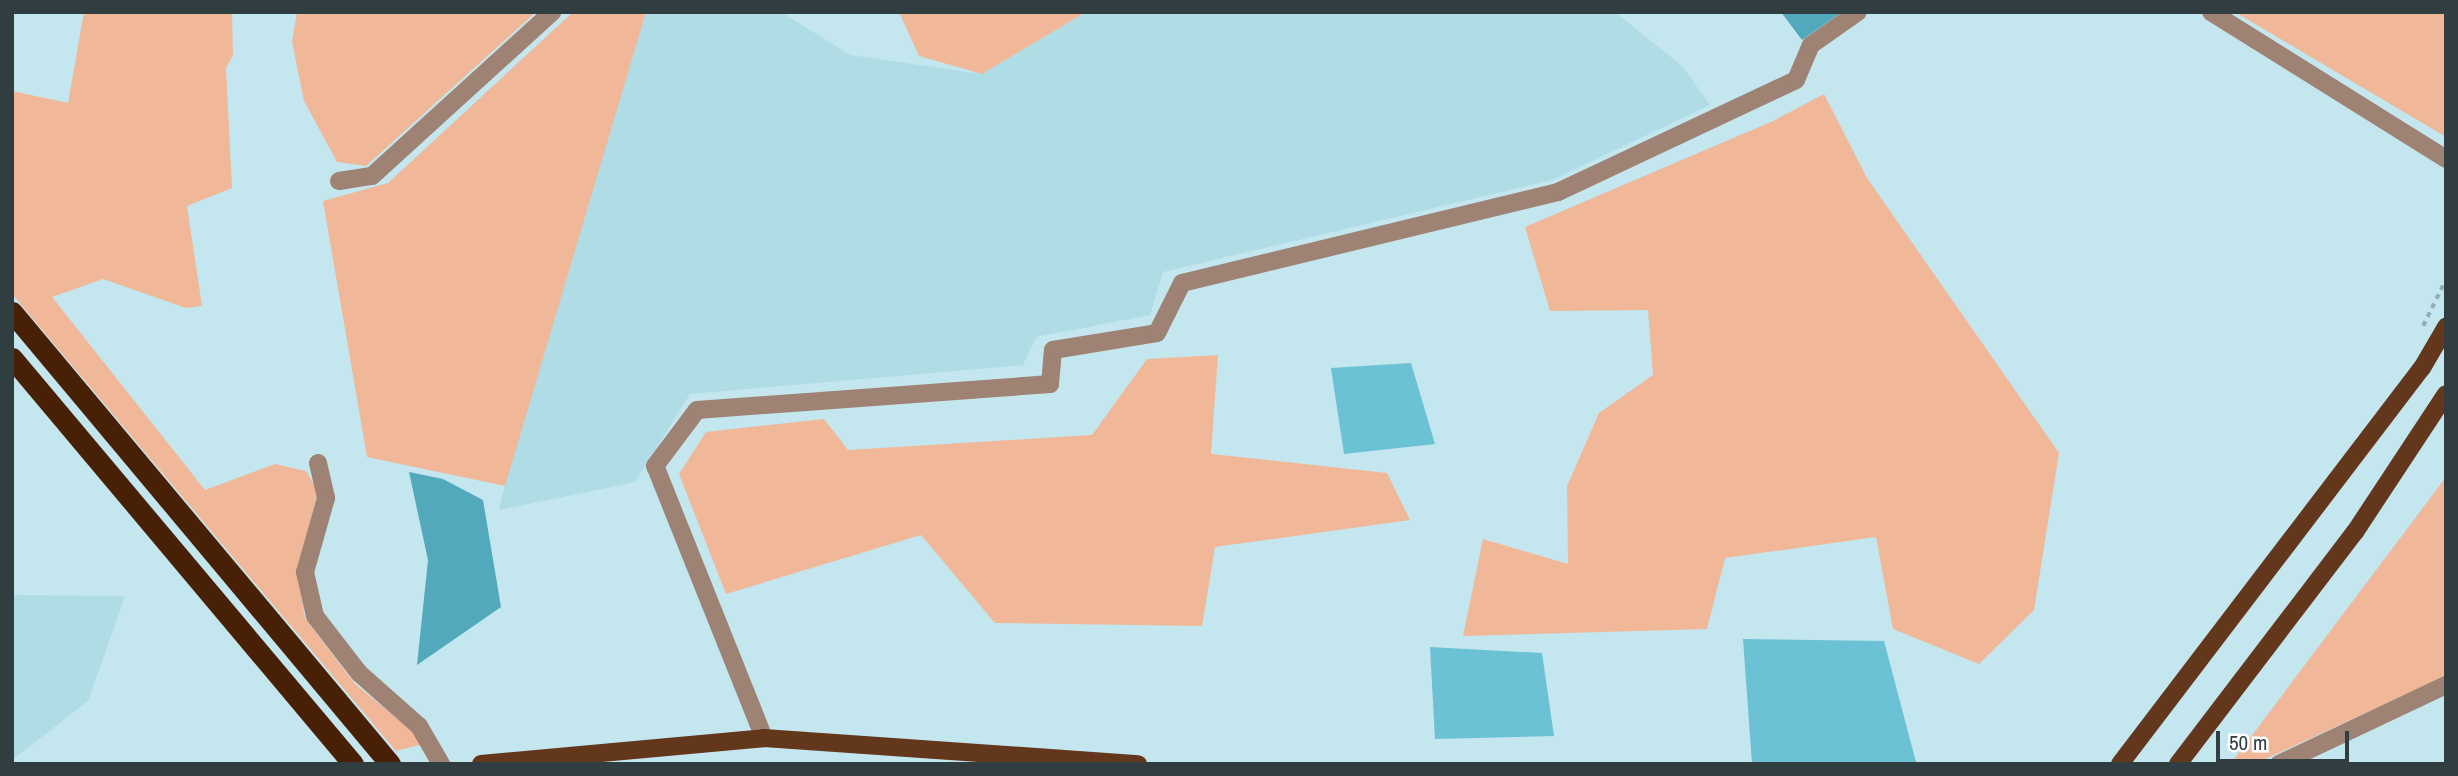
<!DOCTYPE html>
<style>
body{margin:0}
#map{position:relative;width:2458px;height:776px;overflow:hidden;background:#c4e6ee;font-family:"Archivo Narrow",sans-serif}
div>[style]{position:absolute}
.built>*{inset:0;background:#b0dce6}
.green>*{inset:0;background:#f0b899}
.water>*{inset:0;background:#52a9bc}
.building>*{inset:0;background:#6bc2d5}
.path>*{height:3.5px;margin-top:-1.75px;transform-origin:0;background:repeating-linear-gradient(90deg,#92adb3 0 5px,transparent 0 10px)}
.minor>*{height:18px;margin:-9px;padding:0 9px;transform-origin:9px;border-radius:9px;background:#9e8374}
.major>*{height:18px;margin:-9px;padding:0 9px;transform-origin:9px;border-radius:9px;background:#63371c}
.highway>*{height:21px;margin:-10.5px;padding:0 10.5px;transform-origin:10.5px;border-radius:10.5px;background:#472005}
span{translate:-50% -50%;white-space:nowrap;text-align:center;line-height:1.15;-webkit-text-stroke:6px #fff;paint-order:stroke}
.frame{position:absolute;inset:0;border:14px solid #303e41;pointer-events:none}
.scale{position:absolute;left:2216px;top:731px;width:133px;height:32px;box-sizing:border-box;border:4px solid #303e41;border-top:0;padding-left:9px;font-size:21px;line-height:24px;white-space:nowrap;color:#303e41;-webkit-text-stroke:5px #fff;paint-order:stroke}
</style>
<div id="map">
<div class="built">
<i style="clip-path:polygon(646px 12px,781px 12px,850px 55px,982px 74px,1086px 12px,1615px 12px,1683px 67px,1710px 105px,1552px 180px,1163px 272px,1150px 315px,1036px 337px,1023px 365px,690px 394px,635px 482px,499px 510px,524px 403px)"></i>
<i style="clip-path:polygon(12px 595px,125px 596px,88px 701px,12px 760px)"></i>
</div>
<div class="green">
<i style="clip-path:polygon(84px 12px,232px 12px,233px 55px,226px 68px,232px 188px,187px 206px,202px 306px,186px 308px,103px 279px,52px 297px,205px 490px,275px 464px,306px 471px,318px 491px,297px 571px,305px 618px,355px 684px,427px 743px,396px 751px,12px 294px,12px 91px,68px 103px)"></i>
<i style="clip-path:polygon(297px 12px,536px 12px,366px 166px,337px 162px,304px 101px,292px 42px)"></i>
<i style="clip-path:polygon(573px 12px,646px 12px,505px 486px,367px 457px,323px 201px,388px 183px)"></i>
<i style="clip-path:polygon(899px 12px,1086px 12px,982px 74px,919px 56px)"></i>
<i style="clip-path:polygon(2235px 12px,2446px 12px,2446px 137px)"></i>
<i style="clip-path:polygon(1824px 94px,1867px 178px,2059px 453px,2034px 610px,1979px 664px,1893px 629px,1876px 537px,1725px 558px,1707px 629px,1463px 636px,1483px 539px,1568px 564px,1567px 486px,1599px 413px,1653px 375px,1648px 310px,1550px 311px,1525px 227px,1773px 121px)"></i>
<i style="clip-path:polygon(1218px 355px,1211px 454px,1387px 473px,1410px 520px,1215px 547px,1202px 626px,995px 623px,921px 535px,726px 594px,679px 474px,706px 432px,824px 419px,848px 450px,1092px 435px,1147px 359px)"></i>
<i style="clip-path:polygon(2446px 477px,2446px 676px,2261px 761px,2232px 762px)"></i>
</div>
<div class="water">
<i style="clip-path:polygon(1781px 12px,1842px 12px,1802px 40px)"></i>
<i style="clip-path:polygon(409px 472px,443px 479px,483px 500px,501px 607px,417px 665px,428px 560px)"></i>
</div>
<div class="building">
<i style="clip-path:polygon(1411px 363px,1435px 444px,1344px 454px,1331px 368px)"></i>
<i style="clip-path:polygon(1743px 639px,1884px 641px,1916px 762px,1752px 764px)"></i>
<i style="clip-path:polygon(1430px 647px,1542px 653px,1554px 736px,1435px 739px)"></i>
</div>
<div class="path">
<i style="left:2423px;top:326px;width:52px;rotate:-63.9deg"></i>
</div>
<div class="minor">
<i style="left:2211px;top:12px;width:277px;rotate:32deg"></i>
<i style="left:339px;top:181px;width:33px;rotate:-9deg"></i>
<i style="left:372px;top:176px;width:244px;rotate:-42.3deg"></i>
<i style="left:318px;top:463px;width:36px;rotate:77deg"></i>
<i style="left:326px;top:498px;width:77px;rotate:105.8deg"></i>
<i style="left:305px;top:572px;width:45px;rotate:77.2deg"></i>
<i style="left:315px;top:616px;width:72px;rotate:52.3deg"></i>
<i style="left:359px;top:673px;width:80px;rotate:41.5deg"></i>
<i style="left:419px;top:726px;width:44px;rotate:59.9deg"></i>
<i style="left:764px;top:738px;width:293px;rotate:-111.8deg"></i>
<i style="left:655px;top:466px;width:70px;rotate:-53.1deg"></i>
<i style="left:697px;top:410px;width:354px;rotate:-4.2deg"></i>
<i style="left:1050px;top:384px;width:34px;rotate:-85deg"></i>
<i style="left:1053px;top:350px;width:105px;rotate:-9.3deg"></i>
<i style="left:1157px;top:333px;width:56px;rotate:-63.4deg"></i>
<i style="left:1182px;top:283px;width:387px;rotate:-13.6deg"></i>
<i style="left:1558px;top:192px;width:263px;rotate:-25.2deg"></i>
<i style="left:1796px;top:80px;width:38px;rotate:-67deg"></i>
<i style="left:1811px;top:45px;width:57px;rotate:-35.1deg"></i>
<i style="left:2279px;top:764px;width:185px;rotate:-25.3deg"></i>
</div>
<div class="major">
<i style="left:481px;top:764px;width:284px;rotate:-5.2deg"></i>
<i style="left:764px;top:738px;width:375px;rotate:4deg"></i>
<i style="left:2120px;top:764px;width:498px;rotate:-52.7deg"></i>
<i style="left:2422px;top:368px;width:48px;rotate:-59.7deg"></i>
<i style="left:2178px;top:764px;width:292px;rotate:-52.7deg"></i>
<i style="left:2355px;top:532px;width:165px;rotate:-56.6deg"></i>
</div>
<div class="highway">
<i style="left:12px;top:312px;width:589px;rotate:50.09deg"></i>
<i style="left:12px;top:358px;width:530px;rotate:49.97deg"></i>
</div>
<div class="frame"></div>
<div class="scale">50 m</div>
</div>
